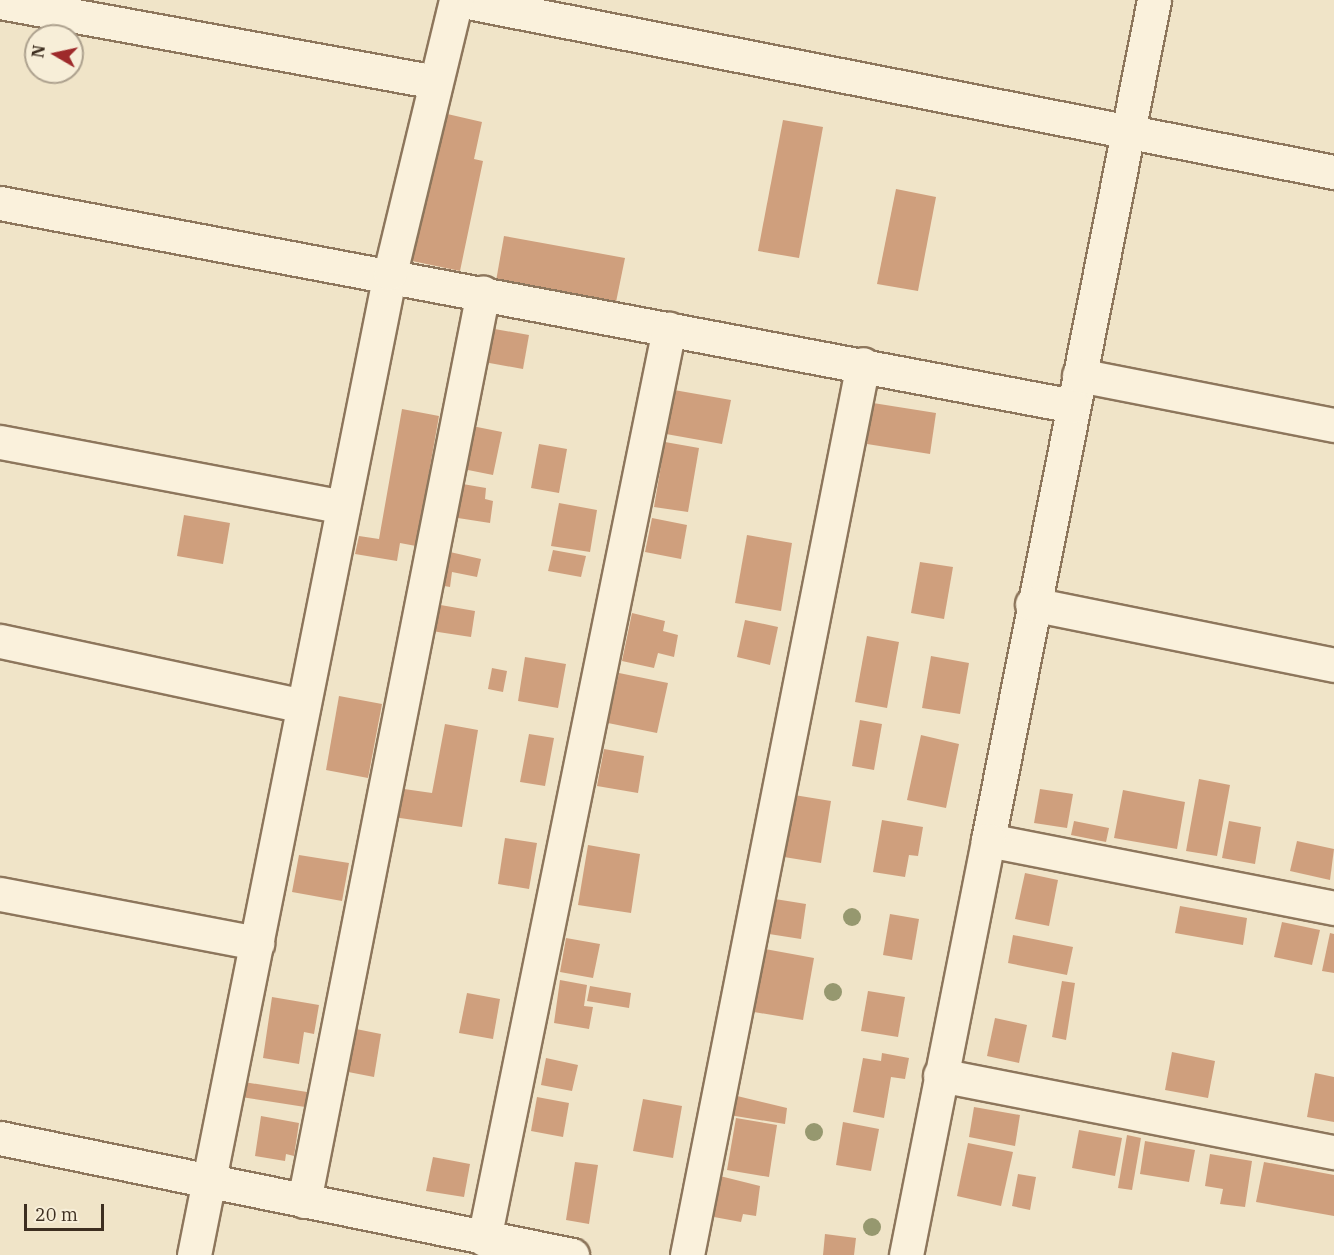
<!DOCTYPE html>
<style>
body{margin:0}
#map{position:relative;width:1334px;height:1255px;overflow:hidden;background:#f0e4c8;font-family:"IBM Plex Serif",serif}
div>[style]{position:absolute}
.building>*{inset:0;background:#cf9f7d}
.roads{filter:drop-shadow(2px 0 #8d765c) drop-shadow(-2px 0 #8d765c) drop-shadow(0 2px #8d765c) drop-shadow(0 -2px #8d765c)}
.minor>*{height:33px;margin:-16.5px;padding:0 16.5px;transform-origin:16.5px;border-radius:16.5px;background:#faf1dc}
.trees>*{width:18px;height:18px;margin:-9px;border-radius:50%;background:#96986f}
span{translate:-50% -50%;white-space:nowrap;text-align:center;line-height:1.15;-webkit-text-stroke:4.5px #f7eed8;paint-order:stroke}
.north{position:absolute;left:24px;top:24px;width:60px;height:60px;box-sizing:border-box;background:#f7eed8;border:2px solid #ada18e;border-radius:50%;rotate:279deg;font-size:16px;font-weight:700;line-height:24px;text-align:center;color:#3d2e20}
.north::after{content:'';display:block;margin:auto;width:21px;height:27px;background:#9e2a2b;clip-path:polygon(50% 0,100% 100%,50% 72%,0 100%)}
.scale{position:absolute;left:24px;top:1204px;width:80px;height:27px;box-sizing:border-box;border:3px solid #3d2e20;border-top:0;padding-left:8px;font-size:18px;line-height:21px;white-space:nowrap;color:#3d2e20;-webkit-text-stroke:4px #f7eed8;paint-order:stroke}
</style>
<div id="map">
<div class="building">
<i style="clip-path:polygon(443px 113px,482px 122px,474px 159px,483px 161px,460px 271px,412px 261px)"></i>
<i style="clip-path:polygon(783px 120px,823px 127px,799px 258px,758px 251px)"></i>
<i style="clip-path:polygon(896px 189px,936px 197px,918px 291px,877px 284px)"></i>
<i style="clip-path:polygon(504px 236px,625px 258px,616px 302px,496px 281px)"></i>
<i style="clip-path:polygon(489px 328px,529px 335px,523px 369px,484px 362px)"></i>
<i style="clip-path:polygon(674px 390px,731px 400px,722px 444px,666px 434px)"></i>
<i style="clip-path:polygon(873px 403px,936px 413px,930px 454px,867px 444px)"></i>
<i style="clip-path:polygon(402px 409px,439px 416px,416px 546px,400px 543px,397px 561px,355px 554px,359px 536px,379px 539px)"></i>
<i style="clip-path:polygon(467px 425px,502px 432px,493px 475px,458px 468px)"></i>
<i style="clip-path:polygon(665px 442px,699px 448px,688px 512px,654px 507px)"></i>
<i style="clip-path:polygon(539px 444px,567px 449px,559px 493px,531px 488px)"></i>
<i style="clip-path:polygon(451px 482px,486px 488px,485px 499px,493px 501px,490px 523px,445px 516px)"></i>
<i style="clip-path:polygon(559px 503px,597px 510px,590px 552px,551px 546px)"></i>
<i style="clip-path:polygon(184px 515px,230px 523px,223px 564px,177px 556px)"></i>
<i style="clip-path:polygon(652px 518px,687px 525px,681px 559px,645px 552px)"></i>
<i style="clip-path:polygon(747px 535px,792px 543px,781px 611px,735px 603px)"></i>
<i style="clip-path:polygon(441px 550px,481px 559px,477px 577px,452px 572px,450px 587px,433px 584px)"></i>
<i style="clip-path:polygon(553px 550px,586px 556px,581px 577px,548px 571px)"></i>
<i style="clip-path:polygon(920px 562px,953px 567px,944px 619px,911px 613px)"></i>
<i style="clip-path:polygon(429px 603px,475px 611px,471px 637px,425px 630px)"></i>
<i style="clip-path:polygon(632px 613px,665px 621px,663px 631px,678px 635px,674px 657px,658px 653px,654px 668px,622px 661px)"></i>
<i style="clip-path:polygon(745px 620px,778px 627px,770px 665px,737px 657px)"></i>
<i style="clip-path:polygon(867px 636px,899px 642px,887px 708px,855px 702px)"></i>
<i style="clip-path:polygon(931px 656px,969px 663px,960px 714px,922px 708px)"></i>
<i style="clip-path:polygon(525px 657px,566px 664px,558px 708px,518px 701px)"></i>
<i style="clip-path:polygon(492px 668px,507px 671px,503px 692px,488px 689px)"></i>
<i style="clip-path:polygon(619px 673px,668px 683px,657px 733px,608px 723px)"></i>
<i style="clip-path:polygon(339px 696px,382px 704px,368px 778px,326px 770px)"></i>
<i style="clip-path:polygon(860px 720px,882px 724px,874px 770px,852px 766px)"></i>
<i style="clip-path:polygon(445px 724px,478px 730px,462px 827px,393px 817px,397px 788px,432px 793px)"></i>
<i style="clip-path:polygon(529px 734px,554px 738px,545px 786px,520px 782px)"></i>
<i style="clip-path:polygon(921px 735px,959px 744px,946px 808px,907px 800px)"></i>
<i style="clip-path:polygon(604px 749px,644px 756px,638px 793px,597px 786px)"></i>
<i style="clip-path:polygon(1199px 779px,1230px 785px,1217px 856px,1186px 851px)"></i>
<i style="clip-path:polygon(1040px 789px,1073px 794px,1067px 828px,1034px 823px)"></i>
<i style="clip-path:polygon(1123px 790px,1185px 802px,1177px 849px,1114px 838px)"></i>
<i style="clip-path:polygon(794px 795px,831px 801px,821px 863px,784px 857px)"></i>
<i style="clip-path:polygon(882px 820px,923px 827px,918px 856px,909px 855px,905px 877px,873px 872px)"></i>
<i style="clip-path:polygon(1074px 821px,1109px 828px,1106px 842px,1071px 835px)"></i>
<i style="clip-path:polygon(1229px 821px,1261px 827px,1255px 864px,1222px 858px)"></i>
<i style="clip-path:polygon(505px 838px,537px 843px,529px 889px,498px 884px)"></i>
<i style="clip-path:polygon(1297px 841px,1334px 849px,1330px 880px,1290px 871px)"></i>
<i style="clip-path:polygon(588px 845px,640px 854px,631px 913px,578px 905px)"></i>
<i style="clip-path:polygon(299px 855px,349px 863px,342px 901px,292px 892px)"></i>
<i style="clip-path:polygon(1025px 873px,1058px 880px,1049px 926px,1015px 919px)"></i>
<i style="clip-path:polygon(775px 899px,806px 904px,801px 939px,769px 934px)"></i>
<i style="clip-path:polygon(1180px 906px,1247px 918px,1243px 945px,1175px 933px)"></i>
<i style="clip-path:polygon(890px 914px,919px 919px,912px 960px,883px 955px)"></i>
<i style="clip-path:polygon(1282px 922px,1320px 930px,1312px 965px,1274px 957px)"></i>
<i style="clip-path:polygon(1330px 933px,1334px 934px,1334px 973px,1322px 971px)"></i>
<i style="clip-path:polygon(1013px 935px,1073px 947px,1067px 975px,1008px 963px)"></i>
<i style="clip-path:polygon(566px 938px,600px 944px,593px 978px,560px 972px)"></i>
<i style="clip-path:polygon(765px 949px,814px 958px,803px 1020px,754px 1012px)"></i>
<i style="clip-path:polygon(560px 980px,587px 985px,584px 1006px,593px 1007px,589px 1029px,554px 1023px)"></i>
<i style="clip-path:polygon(1062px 981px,1075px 983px,1066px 1040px,1052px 1037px)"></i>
<i style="clip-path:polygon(590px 986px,631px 993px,629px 1008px,587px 1001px)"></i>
<i style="clip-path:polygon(868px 991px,905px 997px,898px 1037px,861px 1031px)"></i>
<i style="clip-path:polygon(467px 993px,500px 999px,493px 1039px,459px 1033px)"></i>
<i style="clip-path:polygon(272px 997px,319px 1005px,314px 1034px,304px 1032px,299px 1064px,263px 1058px)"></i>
<i style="clip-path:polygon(995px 1018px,1027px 1025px,1019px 1063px,987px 1056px)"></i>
<i style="clip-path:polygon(346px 1027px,381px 1034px,374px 1077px,338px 1070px)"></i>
<i style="clip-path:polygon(1172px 1052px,1215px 1061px,1208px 1098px,1165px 1090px)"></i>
<i style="clip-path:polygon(882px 1053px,909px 1058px,905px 1079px,891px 1077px,884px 1118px,853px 1112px,863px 1058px,881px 1061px)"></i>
<i style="clip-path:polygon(546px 1058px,578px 1065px,572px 1091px,541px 1085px)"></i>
<i style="clip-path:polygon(1315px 1073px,1334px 1077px,1334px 1122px,1307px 1117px)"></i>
<i style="clip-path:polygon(244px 1082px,307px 1092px,305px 1107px,241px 1097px)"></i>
<i style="clip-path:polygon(733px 1095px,787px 1108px,785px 1124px,729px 1115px)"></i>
<i style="clip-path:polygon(537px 1097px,569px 1103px,563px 1137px,531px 1131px)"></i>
<i style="clip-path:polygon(643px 1099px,682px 1106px,673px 1158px,633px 1151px)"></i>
<i style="clip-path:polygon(974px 1107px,1020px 1115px,1015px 1146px,969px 1137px)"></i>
<i style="clip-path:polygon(261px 1116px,299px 1123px,294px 1156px,286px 1154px,285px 1161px,255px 1156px)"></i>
<i style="clip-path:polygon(736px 1118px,777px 1125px,769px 1177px,727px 1170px)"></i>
<i style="clip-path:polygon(843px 1122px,879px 1129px,871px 1171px,836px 1165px)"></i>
<i style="clip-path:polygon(1079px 1130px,1122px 1138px,1115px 1176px,1072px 1168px)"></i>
<i style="clip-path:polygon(1127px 1135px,1141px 1138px,1132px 1190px,1118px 1188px)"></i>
<i style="clip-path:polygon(1145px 1141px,1195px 1150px,1189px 1182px,1140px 1174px)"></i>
<i style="clip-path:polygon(968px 1143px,1013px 1152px,1001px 1206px,957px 1196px)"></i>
<i style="clip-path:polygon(1210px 1154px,1252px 1161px,1245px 1207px,1220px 1204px,1223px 1189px,1205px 1186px)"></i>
<i style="clip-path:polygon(433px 1157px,470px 1164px,464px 1197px,426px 1191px)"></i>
<i style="clip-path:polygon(575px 1162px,598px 1165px,589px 1224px,566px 1220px)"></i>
<i style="clip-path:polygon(1264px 1162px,1334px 1175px,1334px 1216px,1256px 1202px)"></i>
<i style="clip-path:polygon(1018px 1174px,1036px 1177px,1030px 1210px,1012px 1206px)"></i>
<i style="clip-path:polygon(720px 1176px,760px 1186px,756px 1216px,743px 1214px,741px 1222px,714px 1217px)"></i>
<i style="clip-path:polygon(825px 1234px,856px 1238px,854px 1255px,823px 1255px)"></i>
</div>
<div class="roads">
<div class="minor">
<i style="left:458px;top:0;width:893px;rotate:11.11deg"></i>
<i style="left:1154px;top:0;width:856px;rotate:101.18deg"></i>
<i style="left:988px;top:840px;width:353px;rotate:11.1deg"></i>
<i style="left:0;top:2px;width:443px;rotate:10.4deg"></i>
<i style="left:0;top:203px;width:1092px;rotate:10.71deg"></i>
<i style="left:1079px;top:375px;width:260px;rotate:11.1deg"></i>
<i style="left:0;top:442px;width:349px;rotate:10.7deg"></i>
<i style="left:1032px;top:604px;width:308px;rotate:11.4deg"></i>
<i style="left:0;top:641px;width:310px;rotate:12.1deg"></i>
<i style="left:0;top:894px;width:262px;rotate:10.8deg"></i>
<i style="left:940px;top:1075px;width:401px;rotate:11.1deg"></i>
<i style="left:0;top:1138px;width:584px;rotate:11.56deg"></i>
<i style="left:304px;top:1201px;width:926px;rotate:-78.86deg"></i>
<i style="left:484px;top:1239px;width:929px;rotate:-78.51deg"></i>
<i style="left:194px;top:1255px;width:1001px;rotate:-78.71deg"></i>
<i style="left:390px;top:273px;width:281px;rotate:-76.4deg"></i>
<i style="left:687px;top:1255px;width:908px;rotate:-78.83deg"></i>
<i style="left:906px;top:1255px;width:423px;rotate:-78.8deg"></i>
</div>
</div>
<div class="trees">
<i style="left:852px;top:917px"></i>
<i style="left:833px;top:992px"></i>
<i style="left:814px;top:1132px"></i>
<i style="left:872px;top:1227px"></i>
</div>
<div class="north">N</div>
<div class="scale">20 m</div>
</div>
